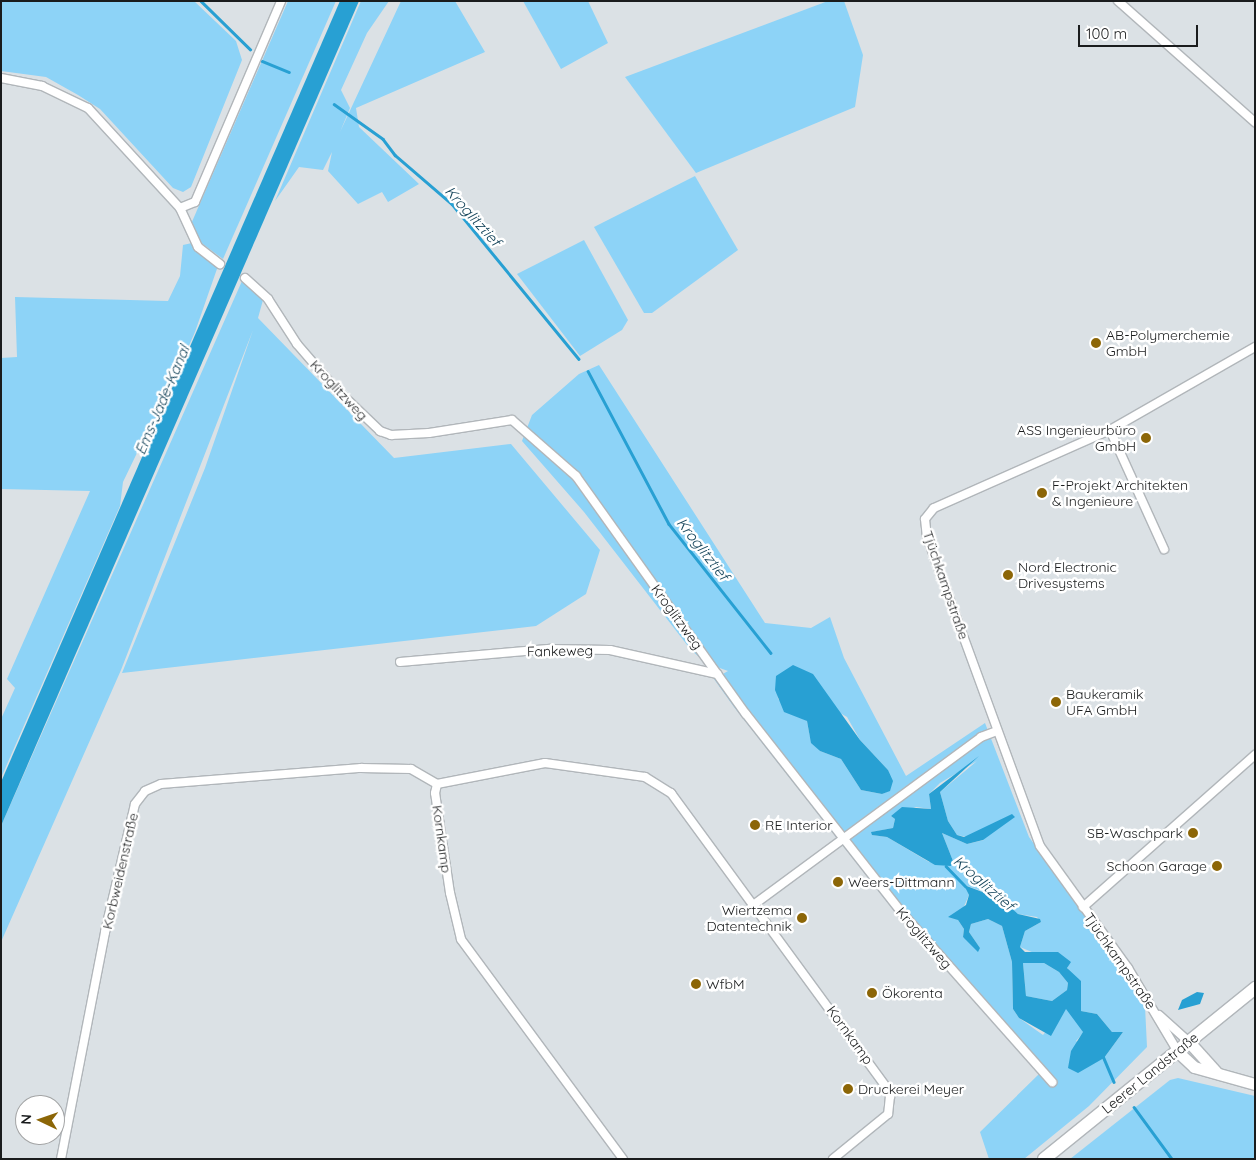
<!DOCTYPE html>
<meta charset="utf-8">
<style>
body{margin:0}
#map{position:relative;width:1256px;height:1160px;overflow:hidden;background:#dbe1e5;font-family:Quicksand,sans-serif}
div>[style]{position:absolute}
.green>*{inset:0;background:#8dd3f7}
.water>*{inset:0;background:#28a0d3}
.stream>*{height:2.5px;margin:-1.25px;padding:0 1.25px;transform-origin:1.25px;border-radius:1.25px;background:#28a0d3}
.roads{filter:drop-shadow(1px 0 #b1b6ba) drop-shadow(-1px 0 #b1b6ba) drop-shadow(0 1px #b1b6ba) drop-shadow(0 -1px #b1b6ba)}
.minor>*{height:8px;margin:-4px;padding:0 4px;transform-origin:4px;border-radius:4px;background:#fff}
.secondary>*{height:11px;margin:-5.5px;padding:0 5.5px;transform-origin:5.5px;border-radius:5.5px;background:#fff}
.primary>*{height:12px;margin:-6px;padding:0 6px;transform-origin:6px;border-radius:6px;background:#fff}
.dots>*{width:14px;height:14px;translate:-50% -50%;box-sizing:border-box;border:2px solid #fff;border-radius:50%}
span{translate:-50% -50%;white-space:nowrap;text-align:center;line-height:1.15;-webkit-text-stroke:5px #fff;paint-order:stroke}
.poi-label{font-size:14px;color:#1a1c1d}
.left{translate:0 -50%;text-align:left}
.right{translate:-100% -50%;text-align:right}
.street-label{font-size:14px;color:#1a1c1d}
.water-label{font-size:15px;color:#18475d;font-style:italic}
.frame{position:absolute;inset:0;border:2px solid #1a1c1d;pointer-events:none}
.north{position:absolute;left:15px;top:1095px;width:50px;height:50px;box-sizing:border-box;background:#fff;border:1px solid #a3a4a5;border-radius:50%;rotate:273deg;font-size:14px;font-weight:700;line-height:20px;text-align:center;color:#1a1c1d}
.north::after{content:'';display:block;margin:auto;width:18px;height:22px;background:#8c6607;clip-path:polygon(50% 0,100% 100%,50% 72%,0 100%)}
.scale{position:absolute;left:1078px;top:25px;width:120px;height:22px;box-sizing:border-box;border:2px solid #1a1c1d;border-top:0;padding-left:6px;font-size:15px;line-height:18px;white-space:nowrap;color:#1a1c1d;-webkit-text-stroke:4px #fff;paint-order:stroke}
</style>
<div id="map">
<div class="green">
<i style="clip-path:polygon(1px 1px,194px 1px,236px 41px,242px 60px,191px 187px,183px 192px,173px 188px,100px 109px,78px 95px,46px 77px,1px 71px)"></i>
<i style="clip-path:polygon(288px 1px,336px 1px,223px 259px,200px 242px,191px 224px)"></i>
<i style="clip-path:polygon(361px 1px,389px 1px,367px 33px,341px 90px,350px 108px,340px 132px,401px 1px,455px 1px,485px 52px,356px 108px,359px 127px,419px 184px,388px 202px,382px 192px,358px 204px,328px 171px,332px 152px,323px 170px,299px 167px,275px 201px)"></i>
<i style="clip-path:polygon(523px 1px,588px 1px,608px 43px,561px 69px)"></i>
<i style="clip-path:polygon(828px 1px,844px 1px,863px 55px,855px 107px,696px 173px,625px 77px)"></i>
<i style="clip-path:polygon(695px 176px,738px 250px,652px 313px,644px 313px,594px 227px)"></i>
<i style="clip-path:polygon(584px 240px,628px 320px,622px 330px,580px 356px,517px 274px)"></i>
<i style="clip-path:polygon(192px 243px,218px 266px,195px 332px,156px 420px,149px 428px,123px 482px,120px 506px,1px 778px,1px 719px,15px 688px,7px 679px,90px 491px,1px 489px,1px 358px,17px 357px,15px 297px,168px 301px,180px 276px,183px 245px)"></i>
<i style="clip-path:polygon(242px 281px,263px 300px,258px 318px,394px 458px,511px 444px,600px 550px,586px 594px,536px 626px,122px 673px,205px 468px,253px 330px,121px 670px,1px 942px,1px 826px)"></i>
<i style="clip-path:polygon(evenodd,599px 365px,765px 623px,811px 628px,830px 617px,844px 658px,906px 776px,985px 723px,1029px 837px,1120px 963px,1145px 1006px,1147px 1047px,1089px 1106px,1024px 1159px,989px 1159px,980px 1132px,1039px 1074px,891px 907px,734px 707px,714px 679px,728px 671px,706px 663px,691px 650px,584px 512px,522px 441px,532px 415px,579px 374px,599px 365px,776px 676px,847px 717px,860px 740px,888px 770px,890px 790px,882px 794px,861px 790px,841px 759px,820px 751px,810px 737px,807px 721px,778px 699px,776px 676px,599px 365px,977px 761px,940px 792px,948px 821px,957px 835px,984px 840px,967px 844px,942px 833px,953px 861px,929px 862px,887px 837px,873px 835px,872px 832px,893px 828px,895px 819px,891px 816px,916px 807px,931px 809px,929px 794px,940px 783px,977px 761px,599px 365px,965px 885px,992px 895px,1018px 914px,1037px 917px,1041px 922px,1025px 931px,1020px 947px,1067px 967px,1080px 992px,1081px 1011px,1097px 1014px,1112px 1032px,1123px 1032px,1104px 1058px,1076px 1041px,1083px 1033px,1082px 1026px,1066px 1008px,1043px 1035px,1019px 1018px,1013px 1009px,1012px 962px,1002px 926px,988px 919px,971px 924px,969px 932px,980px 948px,963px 937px,964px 929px,958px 920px,969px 895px,965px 885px)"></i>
<i style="clip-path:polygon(1023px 963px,1044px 963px,1059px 972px,1068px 983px,1067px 990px,1052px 1001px,1026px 996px)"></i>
<i style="clip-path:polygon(1178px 1078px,1255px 1096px,1255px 1159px,1070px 1159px,1170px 1080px)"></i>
</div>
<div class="water">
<i style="clip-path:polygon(340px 1px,359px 1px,1px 826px,1px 782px)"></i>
<i style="clip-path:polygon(793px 665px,813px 674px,860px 740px,888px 770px,893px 781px,890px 791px,882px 794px,861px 790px,841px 759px,820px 751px,811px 743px,807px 721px,784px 712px,775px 690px,776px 676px)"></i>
<i style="clip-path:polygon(979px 756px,940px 792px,948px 821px,957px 835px,964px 837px,1012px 814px,1015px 817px,983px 840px,967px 844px,942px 833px,953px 861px,951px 866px,935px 865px,887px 837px,872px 835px,871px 832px,893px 828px,895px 819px,891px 816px,902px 807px,931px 809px,929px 794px)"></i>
<i style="clip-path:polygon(evenodd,964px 885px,1001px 899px,1018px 914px,1040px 919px,1041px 922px,1025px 931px,1020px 947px,1025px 952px,1058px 952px,1071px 962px,1067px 968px,1081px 981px,1081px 1011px,1097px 1014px,1112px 1032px,1123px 1032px,1104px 1058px,1078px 1073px,1068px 1068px,1071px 1051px,1083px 1032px,1066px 1009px,1051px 1036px,1019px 1018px,1013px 1009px,1012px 962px,1002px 926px,988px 919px,971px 924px,969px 932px,980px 948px,978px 952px,963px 937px,964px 929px,958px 920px,948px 917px,966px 905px,969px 895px,964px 885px,1023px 963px,1044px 963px,1059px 972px,1068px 983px,1067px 990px,1052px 1001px,1026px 996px,1023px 963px)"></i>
<i style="clip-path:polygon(1197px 992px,1204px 993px,1200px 1004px,1178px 1010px,1182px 1000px)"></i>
</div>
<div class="stream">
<i style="left:201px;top:1px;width:69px;rotate:44.4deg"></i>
<i style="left:262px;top:61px;width:29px;rotate:22deg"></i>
<i style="left:334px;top:104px;width:60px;rotate:35.5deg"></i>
<i style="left:383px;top:139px;width:20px;rotate:53deg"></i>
<i style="left:395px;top:155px;width:75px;rotate:40.7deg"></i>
<i style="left:452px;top:204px;width:200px;rotate:50.7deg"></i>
<i style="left:588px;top:371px;width:173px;rotate:62.1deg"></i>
<i style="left:669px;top:524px;width:164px;rotate:51.7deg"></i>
<i style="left:946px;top:866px;width:28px;rotate:46deg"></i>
<i style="left:1103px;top:1056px;width:28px;rotate:67deg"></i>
<i style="left:1134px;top:1107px;width:64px;rotate:53.8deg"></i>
</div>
<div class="roads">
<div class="minor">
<i style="left:1118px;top:1px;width:183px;rotate:41.5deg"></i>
<i style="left:1px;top:78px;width:42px;rotate:11deg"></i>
<i style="left:42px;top:86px;width:51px;rotate:25.6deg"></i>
<i style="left:88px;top:108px;width:136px;rotate:47.4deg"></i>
<i style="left:180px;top:208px;width:43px;rotate:65.2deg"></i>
<i style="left:198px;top:247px;width:28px;rotate:38deg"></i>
<i style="left:180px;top:208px;width:16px;rotate:-22deg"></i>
<i style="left:195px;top:202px;width:219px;rotate:-66.8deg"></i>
<i style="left:245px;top:278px;width:31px;rotate:42deg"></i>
<i style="left:268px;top:299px;width:54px;rotate:57.2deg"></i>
<i style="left:297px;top:344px;width:57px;rotate:49.3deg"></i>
<i style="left:334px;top:387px;width:64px;rotate:43.7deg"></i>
<i style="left:380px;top:431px;width:12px;rotate:20deg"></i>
<i style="left:391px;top:435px;width:38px;rotate:-3deg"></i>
<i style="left:429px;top:433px;width:84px;rotate:-8.9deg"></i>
<i style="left:512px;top:420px;width:85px;rotate:41.2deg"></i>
<i style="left:576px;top:476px;width:292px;rotate:54.5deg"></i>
<i style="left:746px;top:714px;width:254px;rotate:51.9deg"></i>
<i style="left:903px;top:914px;width:225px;rotate:48.4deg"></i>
<i style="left:1110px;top:430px;width:131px;rotate:65.6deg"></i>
<i style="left:400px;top:662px;width:151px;rotate:-5deg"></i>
<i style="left:550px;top:649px;width:60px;rotate:1deg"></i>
<i style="left:610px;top:650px;width:110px;rotate:12.6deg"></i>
<i style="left:752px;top:906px;width:285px;rotate:-36.4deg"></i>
<i style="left:981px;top:737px;width:17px;rotate:-21deg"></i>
<i style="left:1083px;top:907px;width:230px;rotate:-41.5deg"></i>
<i style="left:1159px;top:1015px;width:40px;rotate:42deg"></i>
<i style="left:1178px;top:1052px;width:98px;rotate:-120.8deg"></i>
<i style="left:1128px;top:968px;width:150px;rotate:-125.8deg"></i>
<i style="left:1040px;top:846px;width:328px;rotate:-110.1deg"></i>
<i style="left:927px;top:538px;width:19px;rotate:-96deg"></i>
<i style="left:925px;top:519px;width:14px;rotate:-51deg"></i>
<i style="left:934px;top:508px;width:193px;rotate:-23.9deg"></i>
<i style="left:1110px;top:430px;width:167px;rotate:-29.8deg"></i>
<i style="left:61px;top:1159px;width:231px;rotate:-79deg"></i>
<i style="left:105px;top:932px;width:131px;rotate:-76.8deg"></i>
<i style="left:135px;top:804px;width:16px;rotate:-52deg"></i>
<i style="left:145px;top:791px;width:17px;rotate:-24deg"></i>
<i style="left:161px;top:784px;width:201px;rotate:-4.6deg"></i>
<i style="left:361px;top:768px;width:50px;rotate:1.1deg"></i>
<i style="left:411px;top:769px;width:30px;rotate:30deg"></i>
<i style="left:623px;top:1159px;width:273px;rotate:-126.4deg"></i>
<i style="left:461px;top:939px;width:47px;rotate:-103.4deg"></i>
<i style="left:450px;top:893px;width:101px;rotate:-98.5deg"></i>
<i style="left:435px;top:793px;width:9px;rotate:-77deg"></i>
<i style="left:437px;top:784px;width:110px;rotate:-11deg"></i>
<i style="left:545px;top:763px;width:101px;rotate:8deg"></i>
<i style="left:645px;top:777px;width:31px;rotate:32deg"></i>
<i style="left:671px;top:793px;width:366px;rotate:53.8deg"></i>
<i style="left:887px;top:1088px;width:9px;rotate:69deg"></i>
<i style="left:890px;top:1096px;width:18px;rotate:96deg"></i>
<i style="left:888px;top:1114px;width:71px;rotate:140.7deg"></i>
</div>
<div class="secondary">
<i style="left:1189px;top:1042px;width:42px;rotate:47.9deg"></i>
<i style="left:1178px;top:1052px;width:22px;rotate:43deg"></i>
<i style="left:1194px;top:1067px;width:63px;rotate:15.6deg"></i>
</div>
<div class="primary">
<i style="left:1044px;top:1159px;width:272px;rotate:-39deg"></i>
</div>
</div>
<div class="dots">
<i style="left:1096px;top:343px;background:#8c6607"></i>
<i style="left:1146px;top:438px;background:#8c6607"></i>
<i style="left:1042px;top:493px;background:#8c6607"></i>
<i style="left:1008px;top:575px;background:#8c6607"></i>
<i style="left:1056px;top:702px;background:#8c6607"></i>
<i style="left:755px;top:825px;background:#8c6607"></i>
<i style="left:1193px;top:833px;background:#8c6607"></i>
<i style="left:1217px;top:866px;background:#8c6607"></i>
<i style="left:838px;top:882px;background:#8c6607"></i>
<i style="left:802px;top:918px;background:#8c6607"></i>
<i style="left:696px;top:984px;background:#8c6607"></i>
<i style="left:872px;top:993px;background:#8c6607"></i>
<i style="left:848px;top:1089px;background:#8c6607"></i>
</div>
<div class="poi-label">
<span class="left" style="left:1106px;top:343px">AB-Polymerchemie<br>GmbH</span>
<span class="right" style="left:1136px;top:438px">ASS Ingenieurbüro<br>GmbH</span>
<span class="left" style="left:1052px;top:493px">F-Projekt Architekten<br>&amp; Ingenieure</span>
<span class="left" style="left:1018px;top:575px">Nord Electronic<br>Drivesystems</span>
<span class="left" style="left:1066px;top:702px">Baukeramik<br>UFA GmbH</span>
<span class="left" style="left:765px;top:825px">RE Interior</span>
<span class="right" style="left:1183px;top:833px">SB-Waschpark</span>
<span class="right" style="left:1207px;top:866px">Schoon Garage</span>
<span class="left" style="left:848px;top:882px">Weers-Dittmann</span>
<span class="right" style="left:792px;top:918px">Wiertzema<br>Datentechnik</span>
<span class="left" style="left:706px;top:984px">WfbM</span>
<span class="left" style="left:882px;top:993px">Ökorenta</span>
<span class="left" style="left:858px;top:1089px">Druckerei Meyer</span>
</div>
<div class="street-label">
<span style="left:339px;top:390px;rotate:47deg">Kroglitzweg</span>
<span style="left:946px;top:585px;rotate:71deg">Tjüchkampstraße</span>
<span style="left:677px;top:617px;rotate:54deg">Kroglitzweg</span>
<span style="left:560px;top:651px;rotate:-1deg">Fankeweg</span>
<span style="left:442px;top:839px;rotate:82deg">Kornkamp</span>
<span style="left:120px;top:871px;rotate:-77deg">Korbweidenstraße</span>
<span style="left:924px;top:938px;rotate:49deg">Kroglitzweg</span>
<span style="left:1120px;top:961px;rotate:55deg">Tjüchkampstraße</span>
<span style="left:850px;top:1035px;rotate:54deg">Kornkamp</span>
<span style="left:1150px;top:1073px;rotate:-39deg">Leerer Landstraße</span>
</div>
<div class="water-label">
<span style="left:473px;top:216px;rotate:48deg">Kroglitztief</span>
<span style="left:162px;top:400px;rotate:-67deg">Ems-Jade-Kanal</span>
<span style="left:703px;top:549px;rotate:52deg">Kroglitztief</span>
<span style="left:984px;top:883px;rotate:41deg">Kroglitztief</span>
</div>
<div class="frame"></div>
<div class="north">N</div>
<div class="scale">100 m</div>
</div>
